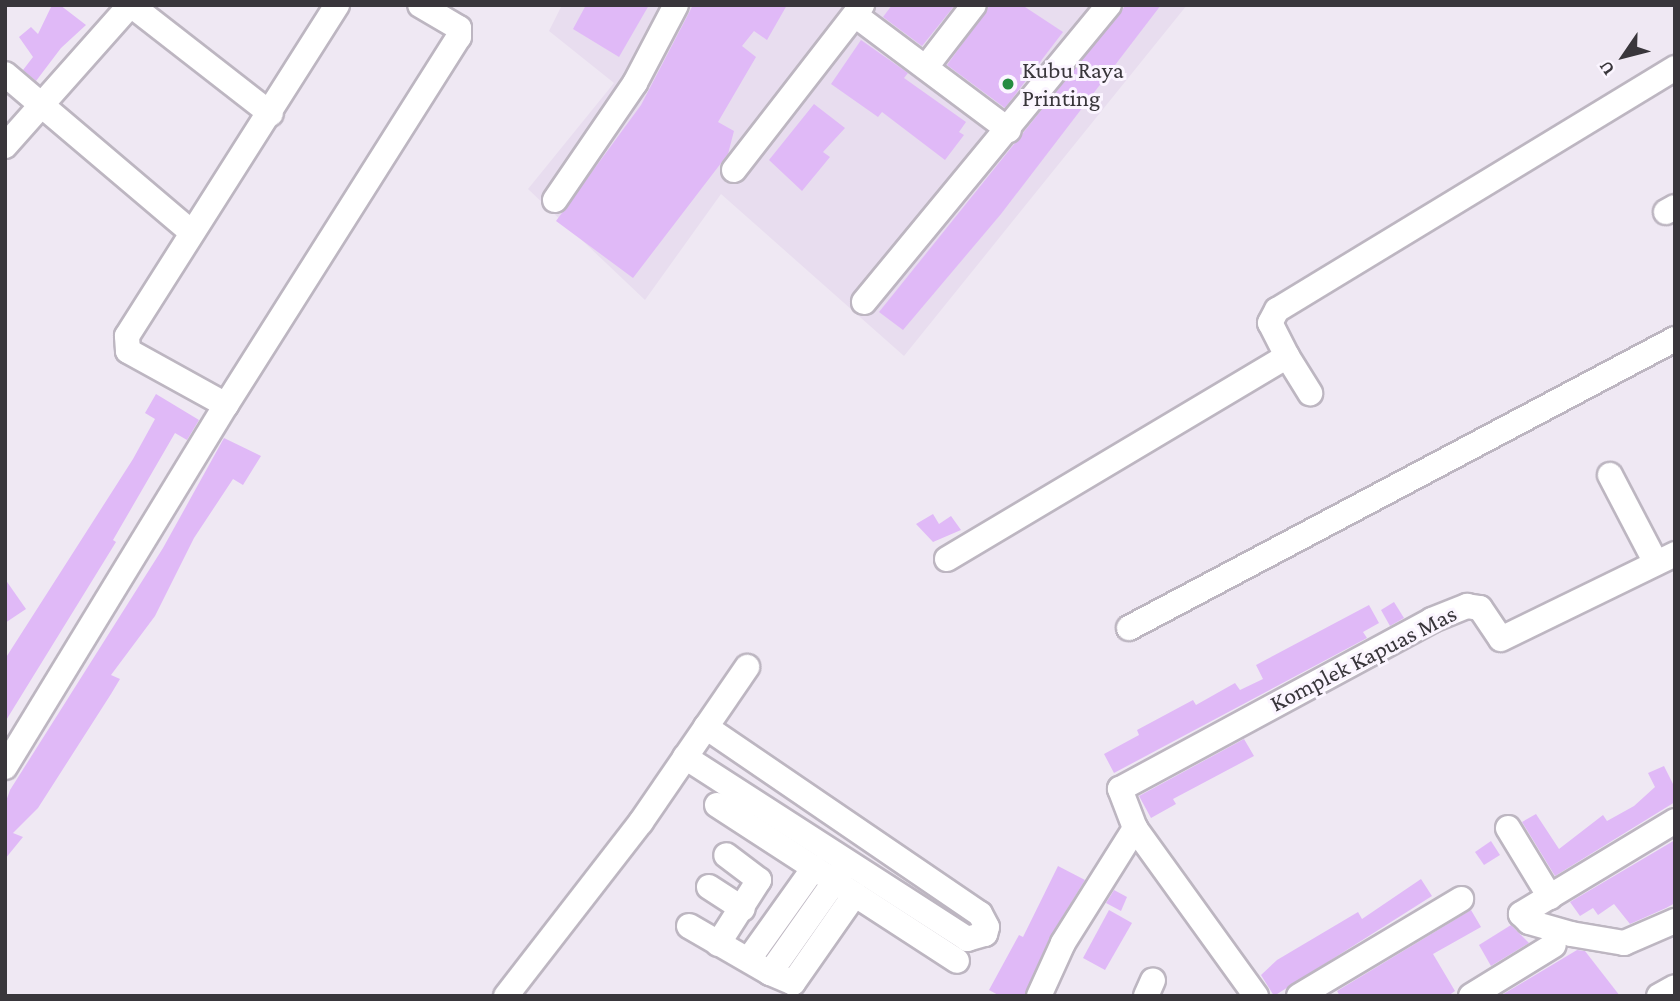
<!DOCTYPE html>
<style>
body{margin:0}
#map{position:relative;width:1680px;height:1001px;overflow:hidden;background:#efe8f3;font-family:"Crimson Pro",serif}
div>[style]{position:absolute}
.built>*{inset:0;background:#e8ddef}
.building>*{inset:0;background:#e0b9f7}
.roads{filter:drop-shadow(2px 0 #bdb6c1) drop-shadow(-2px 0 #bdb6c1) drop-shadow(0 2px #bdb6c1) drop-shadow(0 -2px #bdb6c1)}
.minor>*{height:24px;margin:-12px;padding:0 12px;transform-origin:12px;border-radius:12px;background:#fff}
.dots>*{width:19px;height:19px;translate:-50% -50%;box-sizing:border-box;border:4px solid #fbf5ff;border-radius:50%}
span{translate:-50% -50%;white-space:nowrap;text-align:center;line-height:1.15;-webkit-text-stroke:6px #fbf5ff;paint-order:stroke}
.poi-label{font-size:24px;color:#39363b}
.left{translate:0 -50%;text-align:left}
.street-label{font-size:24px;color:#39363b}
.frame{position:absolute;inset:0;border:7px solid #39363b;pointer-events:none}
.north{position:absolute;left:1589px;top:21px;width:70px;height:70px;-webkit-text-stroke:5px #fbf5ff;paint-order:stroke;rotate:235deg;font-size:19px;font-weight:700;line-height:28px;text-align:center;color:#39363b}
.north::after{content:'';display:block;margin:auto;width:24px;height:32px;background:#39363b;clip-path:polygon(50% 0,100% 100%,50% 72%,0 100%)}
</style>
<div id="map">
<div class="built">
<i style="clip-path:polygon(562px 5px,1187px 5px,904px 356px,721px 194px,645px 300px,528px 189px,614px 83px,549px 31px)"></i>
</div>
<div class="building">
<i style="clip-path:polygon(52px 5px,60px 5px,86px 25px,61px 48px,36px 81px,23px 70px,33px 57px,19px 37px,31px 27px,38px 34px)"></i>
<i style="clip-path:polygon(586px 5px,649px 5px,619px 57px,573px 29px)"></i>
<i style="clip-path:polygon(693px 5px,787px 5px,767px 40px,754px 31px,742px 46px,756px 57px,718px 122px,734px 131px,728px 154px,633px 278px,556px 221px,641px 105px)"></i>
<i style="clip-path:polygon(892px 5px,955px 5px,922px 46px,883px 17px)"></i>
<i style="clip-path:polygon(990px 5px,1022px 5px,1063px 32px,1005px 108px,947px 65px)"></i>
<i style="clip-path:polygon(1126px 5px,1161px 5px,1001px 214px,903px 330px,879px 312px)"></i>
<i style="clip-path:polygon(861px 40px,908px 73px,904px 78px,966px 122px,959px 132px,964px 135px,945px 160px,882px 112px,878px 117px,831px 84px)"></i>
<i style="clip-path:polygon(814px 104px,845px 128px,823px 152px,830px 157px,802px 191px,769px 160px)"></i>
<i style="clip-path:polygon(156px 394px,199px 420px,187px 440px,175px 433px,113px 540px,116px 542px,5px 722px,5px 659px,133px 459px,155px 419px,145px 413px)"></i>
<i style="clip-path:polygon(224px 438px,261px 456px,243px 485px,233px 479px,194px 538px,155px 616px,111px 675px,120px 679px,111px 694px,38px 808px,13px 833px,23px 837px,5px 859px,5px 804px,10px 790px,163px 548px)"></i>
<i style="clip-path:polygon(933px 514px,939px 524px,951px 516px,961px 530px,933px 542px,916px 524px)"></i>
<i style="clip-path:polygon(5px 579px,26px 609px,5px 623px)"></i>
<i style="clip-path:polygon(1394px 602px,1404px 618px,1390px 626px,1381px 610px)"></i>
<i style="clip-path:polygon(1369px 605px,1379px 623px,1363px 632px,1367px 638px,1114px 773px,1104px 754px,1139px 735px,1137px 730px,1193px 700px,1196px 705px,1235px 683px,1240px 690px,1263px 679px,1256px 665px)"></i>
<i style="clip-path:polygon(1244px 739px,1254px 756px,1173px 799px,1176px 804px,1151px 818px,1139px 796px)"></i>
<i style="clip-path:polygon(1664px 766px,1675px 788px,1675px 802px,1555px 876px,1522px 822px,1536px 814px,1559px 849px,1603px 815px,1607px 821px,1634px 806px,1655px 787px,1648px 773px)"></i>
<i style="clip-path:polygon(1675px 840px,1675px 903px,1666px 908px,1630px 924px,1614px 904px,1598px 915px,1593px 908px,1580px 916px,1570px 902px)"></i>
<i style="clip-path:polygon(1491px 841px,1500px 855px,1484px 865px,1475px 852px)"></i>
<i style="clip-path:polygon(1058px 866px,1085px 880px,1050px 937px,1024px 996px,1000px 996px,989px 990px,1019px 935px,1023px 937px)"></i>
<i style="clip-path:polygon(1421px 879px,1432px 896px,1274px 996px,1261px 975px,1277px 960px,1358px 912px,1362px 919px)"></i>
<i style="clip-path:polygon(1114px 890px,1127px 897px,1121px 911px,1106px 903px)"></i>
<i style="clip-path:polygon(1109px 910px,1132px 923px,1105px 970px,1083px 958px)"></i>
<i style="clip-path:polygon(1471px 910px,1481px 927px,1433px 954px,1455px 991px,1448px 996px,1340px 996px,1337px 991px)"></i>
<i style="clip-path:polygon(1511px 925px,1529px 943px,1491px 966px,1479px 945px)"></i>
<i style="clip-path:polygon(1577px 950px,1585px 951px,1620px 996px,1500px 996px)"></i>
</div>
<div class="roads">
<div class="minor">
<i style="left:131px;top:5px;width:177px;rotate:37.9deg"></i>
<i style="left:855px;top:15px;width:192px;rotate:36.8deg"></i>
<i style="left:926px;top:67px;width:78px;rotate:-52.3deg"></i>
<i style="left:5px;top:74px;width:244px;rotate:40.3deg"></i>
<i style="left:5px;top:146px;width:188px;rotate:-48.4deg"></i>
<i style="left:734px;top:170px;width:209px;rotate:-52.2deg"></i>
<i style="left:555px;top:200px;width:142px;rotate:-55.6deg"></i>
<i style="left:635px;top:83px;width:88px;rotate:-62.3deg"></i>
<i style="left:1666px;top:212px;width:10px;rotate:-29deg"></i>
<i style="left:864px;top:302px;width:385px;rotate:-50.5deg"></i>
<i style="left:1287px;top:356px;width:44px;rotate:58.1deg"></i>
<i style="left:226px;top:405px;width:112px;rotate:-151.1deg"></i>
<i style="left:128px;top:351px;width:15px;rotate:-94deg"></i>
<i style="left:127px;top:336px;width:392px;rotate:-57.6deg"></i>
<i style="left:1610px;top:475px;width:99px;rotate:62.4deg"></i>
<i style="left:947px;top:559px;width:396px;rotate:-30.8deg"></i>
<i style="left:1287px;top:356px;width:37px;rotate:-117deg"></i>
<i style="left:1270px;top:323px;width:15px;rotate:-62deg"></i>
<i style="left:1277px;top:310px;width:466px;rotate:-31.3deg"></i>
<i style="left:1129px;top:628px;width:618px;rotate:-27.89deg"></i>
<i style="left:685px;top:757px;width:336px;rotate:32.8deg"></i>
<i style="left:967px;top:939px;width:19px;rotate:-16deg"></i>
<i style="left:985px;top:934px;width:7px;rotate:-74deg"></i>
<i style="left:987px;top:927px;width:15px;rotate:-118deg"></i>
<i style="left:980px;top:914px;width:332px;rotate:-145.7deg"></i>
<i style="left:5px;top:767px;width:424px;rotate:-58.6deg"></i>
<i style="left:226px;top:405px;width:436px;rotate:-57.7deg"></i>
<i style="left:459px;top:37px;width:9px;rotate:-90deg"></i>
<i style="left:459px;top:28px;width:45px;rotate:-149.5deg"></i>
<i style="left:717px;top:805px;width:286px;rotate:33deg"></i>
<i style="left:1675px;top:821px;width:180px;rotate:148.9deg"></i>
<i style="left:1521px;top:914px;width:11px;rotate:45deg"></i>
<i style="left:1529px;top:922px;width:44px;rotate:15.9deg"></i>
<i style="left:1571px;top:934px;width:54px;rotate:9.6deg"></i>
<i style="left:1624px;top:943px;width:56px;rotate:-23.3deg"></i>
<i style="left:1508px;top:828px;width:81px;rotate:58.7deg"></i>
<i style="left:709px;top:887px;width:40px;rotate:32.9deg"></i>
<i style="left:689px;top:926px;width:94px;rotate:30.1deg"></i>
<i style="left:770px;top:973px;width:128px;rotate:-54.8deg"></i>
<i style="left:718px;top:944px;width:76px;rotate:-57.4deg"></i>
<i style="left:759px;top:880px;width:41px;rotate:-142.9deg"></i>
<i style="left:749px;top:959px;width:112px;rotate:-54.5deg"></i>
<i style="left:770px;top:973px;width:25px;rotate:23deg"></i>
<i style="left:793px;top:983px;width:108px;rotate:-55.1deg"></i>
<i style="left:506px;top:996px;width:220px;rotate:-52.2deg"></i>
<i style="left:641px;top:822px;width:188px;rotate:-55.6deg"></i>
<i style="left:1039px;top:996px;width:58px;rotate:-65.6deg"></i>
<i style="left:1063px;top:943px;width:136px;rotate:-57.9deg"></i>
<i style="left:1146px;top:996px;width:17px;rotate:-66deg"></i>
<i style="left:1256px;top:996px;width:207px;rotate:-125.8deg"></i>
<i style="left:1135px;top:828px;width:42px;rotate:-111deg"></i>
<i style="left:1120px;top:789px;width:355px;rotate:-28.4deg"></i>
<i style="left:1432px;top:620px;width:38px;rotate:-22deg"></i>
<i style="left:1467px;top:606px;width:13px;rotate:9deg"></i>
<i style="left:1480px;top:608px;width:37px;rotate:56deg"></i>
<i style="left:1501px;top:639px;width:194px;rotate:-26deg"></i>
<i style="left:1299px;top:996px;width:189px;rotate:-30.9deg"></i>
<i style="left:1471px;top:996px;width:97px;rotate:-31.6deg"></i>
<i style="left:1659px;top:996px;width:18px;rotate:-29deg"></i>
</div>
</div>
<div class="dots">
<i style="left:1008px;top:84px;background:#258c41"></i>
</div>
<div class="poi-label">
<span class="left" style="left:1022px;top:84px">Kubu Raya<br>Printing</span>
</div>
<div class="street-label">
<span style="left:1363px;top:658px;rotate:-27deg">Komplek Kapuas Mas</span>
</div>
<div class="frame"></div>
<div class="north">U</div>
</div>
